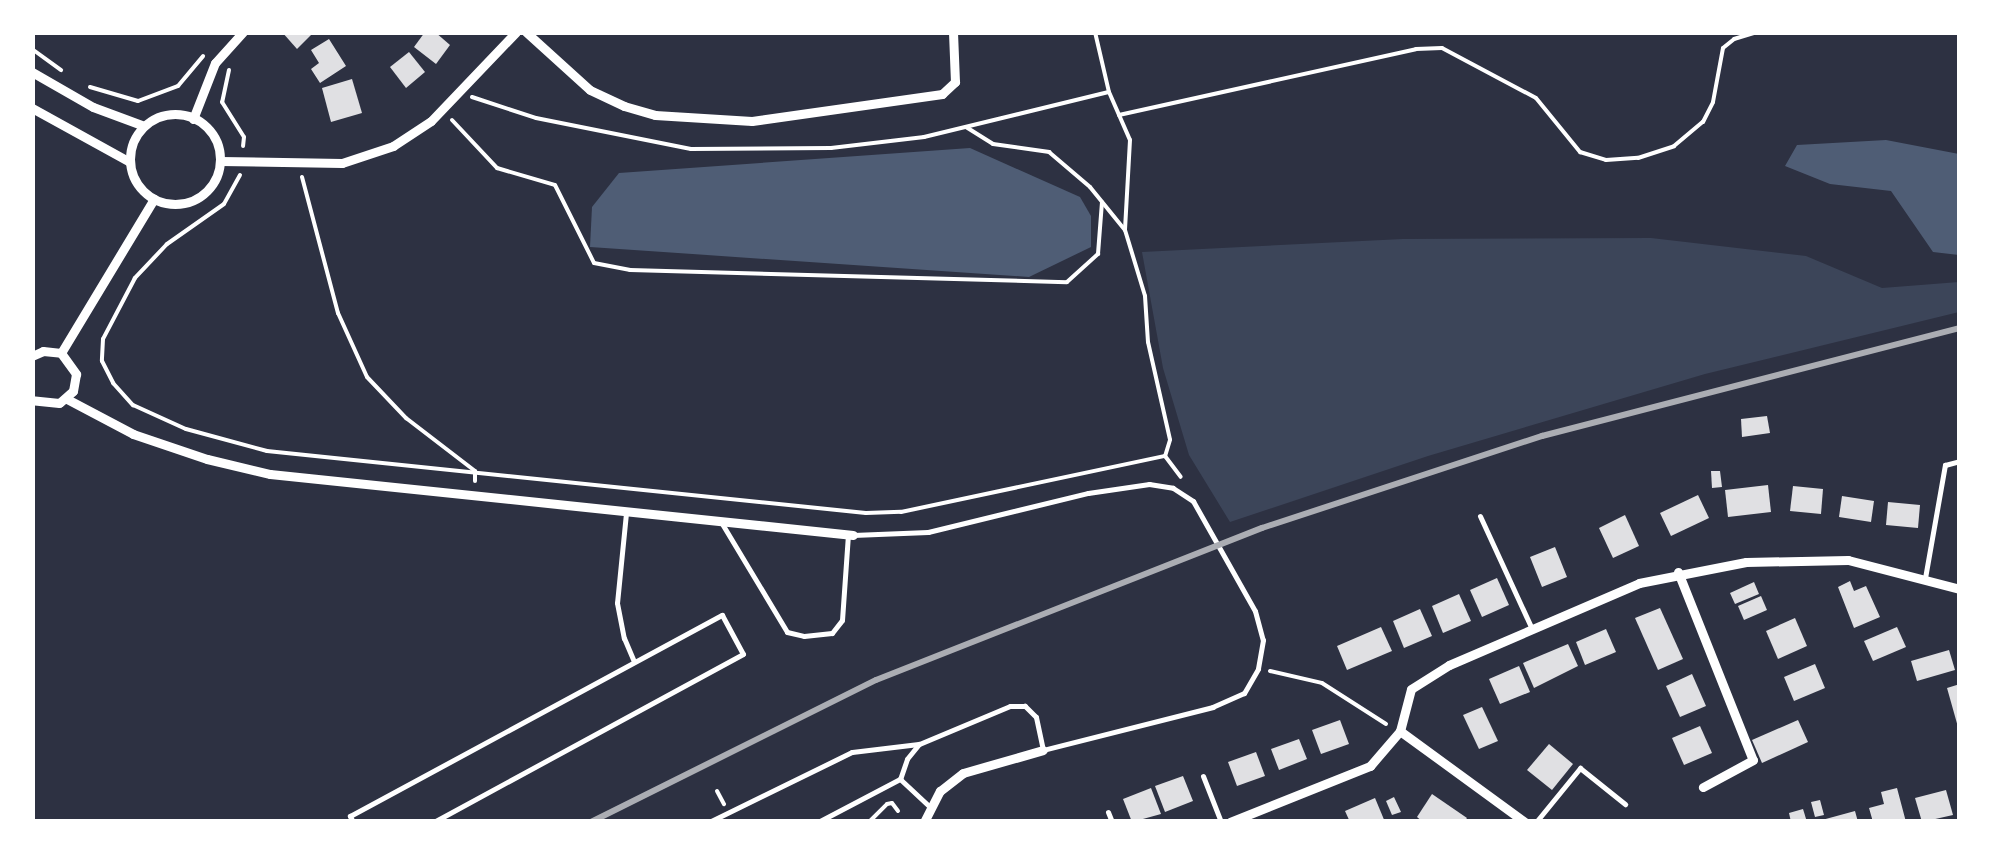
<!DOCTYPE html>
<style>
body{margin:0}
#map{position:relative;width:1992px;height:854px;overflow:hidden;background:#2d3142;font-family:"Crimson Pro",serif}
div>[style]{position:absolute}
.green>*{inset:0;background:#3c4559}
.water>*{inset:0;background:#4f5d75}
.building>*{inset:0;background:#e0e0e3}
.path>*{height:4px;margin:-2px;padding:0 2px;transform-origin:2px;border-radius:2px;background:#fff}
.service>*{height:5px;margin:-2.5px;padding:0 2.5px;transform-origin:2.5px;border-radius:2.5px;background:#fff}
.minor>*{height:9px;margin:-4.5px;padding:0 4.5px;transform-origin:4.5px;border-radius:4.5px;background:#fff}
.minor>.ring{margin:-4.5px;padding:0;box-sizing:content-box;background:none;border:9px solid #fff;border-radius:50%}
.rail>*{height:6px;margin:-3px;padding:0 3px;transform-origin:3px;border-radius:3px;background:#abadb3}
span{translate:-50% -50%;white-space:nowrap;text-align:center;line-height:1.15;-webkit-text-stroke:10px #fff;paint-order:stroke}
.frame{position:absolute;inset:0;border:35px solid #fff;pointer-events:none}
</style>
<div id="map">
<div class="green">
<i style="clip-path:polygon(1651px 238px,1806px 256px,1882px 288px,1959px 282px,1959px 312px,1705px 374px,1428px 456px,1230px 522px,1189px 455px,1163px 368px,1142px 252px,1403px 239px)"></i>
</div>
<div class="water">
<i style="clip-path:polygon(1886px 140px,1959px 154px,1959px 255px,1933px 252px,1891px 191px,1830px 184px,1785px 166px,1797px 145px)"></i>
<i style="clip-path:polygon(970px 148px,1080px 197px,1091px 216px,1091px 247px,1029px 277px,590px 247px,592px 207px,619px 173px)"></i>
</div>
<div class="building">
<i style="clip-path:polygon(282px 32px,314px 32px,297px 49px)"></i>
<i style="clip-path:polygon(425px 32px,435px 32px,450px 45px,436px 64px,414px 47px)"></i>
<i style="clip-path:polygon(329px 39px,346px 66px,320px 83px,311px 69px,319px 63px,311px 50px)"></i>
<i style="clip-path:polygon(409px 52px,425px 72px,406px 88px,390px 67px)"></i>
<i style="clip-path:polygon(352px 79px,362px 113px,331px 122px,322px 88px)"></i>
<i style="clip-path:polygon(1767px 416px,1770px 433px,1742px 437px,1741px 419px)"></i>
<i style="clip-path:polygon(1711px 471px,1720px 471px,1722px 487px,1712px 488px)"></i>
<i style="clip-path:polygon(1768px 485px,1771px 512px,1728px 517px,1725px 490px)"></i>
<i style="clip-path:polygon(1793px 486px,1823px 489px,1821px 514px,1790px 511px)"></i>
<i style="clip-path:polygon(1698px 495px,1709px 518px,1671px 536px,1660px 513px)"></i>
<i style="clip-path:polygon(1842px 496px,1874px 501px,1871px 522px,1839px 517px)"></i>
<i style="clip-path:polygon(1888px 502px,1920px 505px,1918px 528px,1886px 525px)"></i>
<i style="clip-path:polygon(1625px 515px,1639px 546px,1613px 558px,1599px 528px)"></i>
<i style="clip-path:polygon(1555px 547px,1567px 577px,1542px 587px,1530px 557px)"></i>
<i style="clip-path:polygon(1497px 578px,1509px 605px,1482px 617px,1470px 590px)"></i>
<i style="clip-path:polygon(1850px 581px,1854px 591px,1866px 586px,1880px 617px,1854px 628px,1838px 587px)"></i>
<i style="clip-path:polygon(1754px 582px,1759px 594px,1735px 604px,1730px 593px)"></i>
<i style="clip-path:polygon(1459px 594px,1471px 621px,1443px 633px,1432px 606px)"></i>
<i style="clip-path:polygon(1761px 596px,1767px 610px,1744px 620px,1738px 606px)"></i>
<i style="clip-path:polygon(1660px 608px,1683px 659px,1658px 670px,1635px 618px)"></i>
<i style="clip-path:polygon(1420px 609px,1432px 636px,1404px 648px,1393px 621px)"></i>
<i style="clip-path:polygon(1795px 618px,1807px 646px,1778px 659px,1766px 631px)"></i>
<i style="clip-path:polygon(1381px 627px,1392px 651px,1347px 670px,1337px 646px)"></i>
<i style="clip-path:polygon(1897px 627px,1906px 647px,1873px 661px,1864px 641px)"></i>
<i style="clip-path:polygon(1606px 629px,1616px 652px,1585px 665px,1576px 642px)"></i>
<i style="clip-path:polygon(1568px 644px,1578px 666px,1534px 688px,1523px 663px)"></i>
<i style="clip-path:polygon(1949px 650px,1955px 670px,1917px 681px,1911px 661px)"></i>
<i style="clip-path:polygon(1815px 664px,1825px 688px,1794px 701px,1784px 677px)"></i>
<i style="clip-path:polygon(1519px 666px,1530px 692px,1500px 704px,1489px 679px)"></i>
<i style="clip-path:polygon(1692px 674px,1706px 706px,1680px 717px,1666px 686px)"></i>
<i style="clip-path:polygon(1960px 684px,1960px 727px,1958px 727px,1947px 688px)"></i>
<i style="clip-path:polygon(1482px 707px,1498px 741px,1479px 749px,1463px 715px)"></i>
<i style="clip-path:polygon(1340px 720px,1349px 744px,1321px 754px,1312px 730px)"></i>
<i style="clip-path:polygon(1798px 720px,1808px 742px,1762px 763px,1752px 740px)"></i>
<i style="clip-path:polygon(1700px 726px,1712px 753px,1684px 765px,1672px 738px)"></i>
<i style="clip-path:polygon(1299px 739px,1307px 759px,1279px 770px,1271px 749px)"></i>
<i style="clip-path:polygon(1549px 744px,1573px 764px,1552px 790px,1527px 770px)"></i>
<i style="clip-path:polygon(1256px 752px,1265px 776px,1237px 786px,1228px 762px)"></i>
<i style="clip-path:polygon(1183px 776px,1193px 801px,1165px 812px,1155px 786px)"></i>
<i style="clip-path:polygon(1151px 788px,1161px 814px,1132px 822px,1123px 799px)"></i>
<i style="clip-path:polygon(1897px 788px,1906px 822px,1873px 822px,1869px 808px,1884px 804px,1881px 792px)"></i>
<i style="clip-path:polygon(1946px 790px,1953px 815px,1922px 822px,1915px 798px)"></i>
<i style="clip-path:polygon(1432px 794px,1467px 818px,1464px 822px,1423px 822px,1417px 817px)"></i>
<i style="clip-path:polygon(1394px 797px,1401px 812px,1392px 815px,1386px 801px)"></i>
<i style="clip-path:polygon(1375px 798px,1385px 822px,1350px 822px,1345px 811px)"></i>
<i style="clip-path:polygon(1820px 800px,1824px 815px,1815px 817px,1811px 802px)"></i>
<i style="clip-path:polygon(1803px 809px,1807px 822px,1791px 822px,1789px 813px)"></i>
<i style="clip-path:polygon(1855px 811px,1858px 822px,1822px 822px,1822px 820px)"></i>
</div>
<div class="path">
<i style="left:1095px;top:32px;width:62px;rotate:76.9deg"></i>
<i style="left:1109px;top:92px;width:52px;rotate:66.4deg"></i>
<i style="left:1130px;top:140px;width:90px;rotate:93.2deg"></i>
<i style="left:32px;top:49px;width:36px;rotate:36deg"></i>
<i style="left:229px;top:70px;width:33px;rotate:102deg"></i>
<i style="left:222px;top:102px;width:41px;rotate:57.8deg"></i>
<i style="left:244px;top:137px;width:9px;rotate:96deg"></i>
<i style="left:90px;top:87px;width:50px;rotate:16.3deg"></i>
<i style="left:138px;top:101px;width:43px;rotate:-20.6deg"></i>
<i style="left:178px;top:86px;width:39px;rotate:-50deg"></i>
<i style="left:472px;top:97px;width:67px;rotate:18.2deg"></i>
<i style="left:536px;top:118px;width:158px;rotate:11.3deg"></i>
<i style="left:691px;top:149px;width:140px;rotate:-0.4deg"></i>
<i style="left:831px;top:148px;width:94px;rotate:-6.7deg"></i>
<i style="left:924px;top:137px;width:190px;rotate:-13.7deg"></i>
<i style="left:1119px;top:115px;width:304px;rotate:-12.5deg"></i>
<i style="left:1416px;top:49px;width:26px;rotate:-2deg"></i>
<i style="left:1442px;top:48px;width:106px;rotate:28deg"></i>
<i style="left:1536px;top:98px;width:70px;rotate:50.8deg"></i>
<i style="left:1580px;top:152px;width:27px;rotate:17deg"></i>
<i style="left:1606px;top:160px;width:32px;rotate:-4deg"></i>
<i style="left:1638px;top:158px;width:38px;rotate:-18deg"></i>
<i style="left:1674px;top:146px;width:38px;rotate:-40deg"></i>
<i style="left:1703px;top:122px;width:22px;rotate:-63deg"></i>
<i style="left:1713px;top:102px;width:55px;rotate:-79.5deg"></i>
<i style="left:1723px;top:48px;width:14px;rotate:-39deg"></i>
<i style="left:1734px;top:39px;width:24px;rotate:-17deg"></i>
<i style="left:452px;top:120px;width:66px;rotate:46.8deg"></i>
<i style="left:497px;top:168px;width:60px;rotate:16.3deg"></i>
<i style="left:555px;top:185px;width:87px;rotate:63.4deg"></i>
<i style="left:594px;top:263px;width:37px;rotate:11deg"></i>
<i style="left:630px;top:270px;width:437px;rotate:1.6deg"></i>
<i style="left:1067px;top:282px;width:42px;rotate:-42.1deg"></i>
<i style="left:1098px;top:254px;width:52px;rotate:-85.6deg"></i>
<i style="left:966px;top:127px;width:32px;rotate:32deg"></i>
<i style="left:993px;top:144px;width:57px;rotate:8.1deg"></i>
<i style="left:1049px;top:152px;width:54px;rotate:40.5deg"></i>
<i style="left:1090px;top:187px;width:55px;rotate:50.9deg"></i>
<i style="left:1125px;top:230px;width:69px;rotate:73.1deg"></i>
<i style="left:1145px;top:296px;width:46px;rotate:86.3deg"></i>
<i style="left:1148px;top:342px;width:100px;rotate:77.3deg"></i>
<i style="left:1170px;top:440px;width:17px;rotate:107deg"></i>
<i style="left:240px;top:175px;width:33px;rotate:119deg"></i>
<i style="left:224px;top:204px;width:70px;rotate:144.9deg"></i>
<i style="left:167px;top:244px;width:47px;rotate:133.3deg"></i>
<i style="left:135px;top:278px;width:69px;rotate:117.7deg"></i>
<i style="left:103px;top:339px;width:22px;rotate:93deg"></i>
<i style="left:102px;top:361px;width:25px;rotate:63deg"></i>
<i style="left:113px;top:383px;width:30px;rotate:48deg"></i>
<i style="left:133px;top:405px;width:58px;rotate:24.4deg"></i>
<i style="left:186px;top:429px;width:84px;rotate:15.2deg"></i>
<i style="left:267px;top:451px;width:602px;rotate:5.91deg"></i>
<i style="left:866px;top:513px;width:35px;rotate:-2deg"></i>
<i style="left:901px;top:512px;width:270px;rotate:-12deg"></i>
<i style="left:1165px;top:456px;width:26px;rotate:53deg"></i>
<i style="left:302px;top:177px;width:141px;rotate:75.2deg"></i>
<i style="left:338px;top:313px;width:70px;rotate:65.6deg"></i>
<i style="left:367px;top:377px;width:57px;rotate:46.4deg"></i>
<i style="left:406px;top:418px;width:87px;rotate:37.5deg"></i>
<i style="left:475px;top:471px;width:10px;rotate:90deg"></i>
<i style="left:1270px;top:671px;width:53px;rotate:13deg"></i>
<i style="left:1322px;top:683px;width:76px;rotate:32.6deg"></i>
<i style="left:717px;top:791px;width:15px;rotate:62deg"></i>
<i style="left:869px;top:822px;width:25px;rotate:-45deg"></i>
<i style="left:887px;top:804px;width:5px;rotate:-11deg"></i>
<i style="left:892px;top:803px;width:10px;rotate:53deg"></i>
</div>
<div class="service">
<i style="left:626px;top:513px;width:90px;rotate:95.7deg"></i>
<i style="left:617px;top:603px;width:36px;rotate:79deg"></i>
<i style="left:624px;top:638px;width:25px;rotate:67deg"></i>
<i style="left:1480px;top:516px;width:124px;rotate:65.3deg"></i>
<i style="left:721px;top:522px;width:128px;rotate:59deg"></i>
<i style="left:787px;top:632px;width:17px;rotate:13deg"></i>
<i style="left:804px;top:636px;width:28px;rotate:-6deg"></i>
<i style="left:832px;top:633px;width:16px;rotate:-52deg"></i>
<i style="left:842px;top:620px;width:86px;rotate:-86deg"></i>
<i style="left:853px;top:535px;width:75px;rotate:-2.3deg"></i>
<i style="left:928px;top:532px;width:165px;rotate:-13.7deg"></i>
<i style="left:1088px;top:493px;width:62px;rotate:-8.4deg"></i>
<i style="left:1149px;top:484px;width:24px;rotate:9deg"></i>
<i style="left:1173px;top:488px;width:24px;rotate:33deg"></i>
<i style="left:1193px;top:501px;width:126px;rotate:60.6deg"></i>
<i style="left:1255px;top:611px;width:30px;rotate:75deg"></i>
<i style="left:1263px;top:640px;width:29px;rotate:100deg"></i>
<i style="left:1258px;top:669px;width:28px;rotate:120deg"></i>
<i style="left:1244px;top:693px;width:34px;rotate:156deg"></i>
<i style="left:1213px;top:707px;width:175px;rotate:165.8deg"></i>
<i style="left:1043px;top:750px;width:34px;rotate:-102deg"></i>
<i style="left:1036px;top:717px;width:16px;rotate:-135deg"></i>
<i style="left:1025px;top:706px;width:15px;rotate:180deg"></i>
<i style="left:1010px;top:706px;width:99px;rotate:157.3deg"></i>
<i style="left:919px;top:744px;width:19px;rotate:129deg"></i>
<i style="left:907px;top:759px;width:21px;rotate:109deg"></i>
<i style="left:900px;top:779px;width:41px;rotate:43deg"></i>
<i style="left:1925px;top:578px;width:115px;rotate:-80deg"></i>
<i style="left:1945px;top:465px;width:16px;rotate:-15deg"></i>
<i style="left:1203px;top:776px;width:49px;rotate:68.6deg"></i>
<i style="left:1108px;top:812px;width:11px;rotate:68deg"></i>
<i style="left:353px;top:822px;width:7px;rotate:-117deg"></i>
<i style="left:350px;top:816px;width:423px;rotate:-28.4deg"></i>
<i style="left:722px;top:615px;width:44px;rotate:61.7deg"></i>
<i style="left:743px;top:654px;width:353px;rotate:151.5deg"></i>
<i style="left:709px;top:822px;width:159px;rotate:-26.1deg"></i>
<i style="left:852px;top:752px;width:67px;rotate:-6.8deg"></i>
<i style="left:818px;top:822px;width:93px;rotate:-27.7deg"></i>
<i style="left:1536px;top:822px;width:70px;rotate:-50.8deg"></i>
<i style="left:1580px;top:768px;width:58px;rotate:38.7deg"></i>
</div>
<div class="minor">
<i style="left:526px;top:32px;width:86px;rotate:42.2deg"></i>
<i style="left:590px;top:90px;width:38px;rotate:25deg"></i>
<i style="left:624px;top:106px;width:32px;rotate:16deg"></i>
<i style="left:655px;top:115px;width:97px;rotate:3.5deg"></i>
<i style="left:752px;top:121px;width:192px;rotate:-8.1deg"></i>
<i style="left:942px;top:94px;width:18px;rotate:-43deg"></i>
<i style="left:955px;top:82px;width:50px;rotate:-92.3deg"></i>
<i style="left:32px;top:72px;width:70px;rotate:29.8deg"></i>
<i style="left:93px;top:107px;width:54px;rotate:20.4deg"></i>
<i style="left:32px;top:108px;width:112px;rotate:28.9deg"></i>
<i class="ring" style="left:130px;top:114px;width:81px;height:81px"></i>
<i style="left:193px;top:119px;width:60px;rotate:-68.6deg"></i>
<i style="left:215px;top:63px;width:42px;rotate:-47.9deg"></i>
<i style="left:220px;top:161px;width:122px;rotate:0.9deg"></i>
<i style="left:342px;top:163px;width:54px;rotate:-18.4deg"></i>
<i style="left:393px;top:146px;width:45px;rotate:-33.3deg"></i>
<i style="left:431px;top:121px;width:123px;rotate:-46.3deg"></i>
<i style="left:61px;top:353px;width:180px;rotate:-58.9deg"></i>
<i style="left:32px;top:356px;width:12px;rotate:-24deg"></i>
<i style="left:43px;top:351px;width:18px;rotate:6deg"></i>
<i style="left:61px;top:353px;width:26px;rotate:54deg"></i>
<i style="left:76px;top:374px;width:17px;rotate:100deg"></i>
<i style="left:73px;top:391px;width:18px;rotate:139deg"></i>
<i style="left:59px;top:403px;width:27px;rotate:-174deg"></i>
<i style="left:67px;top:399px;width:75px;rotate:27.9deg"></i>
<i style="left:133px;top:434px;width:78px;rotate:18.7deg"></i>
<i style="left:207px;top:459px;width:65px;rotate:13.4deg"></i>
<i style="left:270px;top:474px;width:586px;rotate:5.97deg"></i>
<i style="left:1678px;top:572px;width:202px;rotate:68.3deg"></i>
<i style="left:1753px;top:760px;width:57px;rotate:151.6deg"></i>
<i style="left:1400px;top:731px;width:155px;rotate:36.1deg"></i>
<i style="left:924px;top:822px;width:35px;rotate:-63deg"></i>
<i style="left:940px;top:791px;width:29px;rotate:-38deg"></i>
<i style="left:963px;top:773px;width:83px;rotate:-16deg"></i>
<i style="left:1230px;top:822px;width:151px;rotate:-21.8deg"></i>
<i style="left:1370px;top:766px;width:46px;rotate:-49.4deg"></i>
<i style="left:1400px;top:731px;width:43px;rotate:-75.3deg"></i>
<i style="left:1411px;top:689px;width:45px;rotate:-32.3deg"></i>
<i style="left:1449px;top:665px;width:207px;rotate:-23.3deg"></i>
<i style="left:1639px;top:583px;width:109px;rotate:-11.1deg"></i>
<i style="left:1746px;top:562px;width:102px;rotate:-1.1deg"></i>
<i style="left:1848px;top:560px;width:116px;rotate:14.5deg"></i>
</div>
<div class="rail">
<i style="left:591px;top:822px;width:318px;rotate:-26.5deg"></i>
<i style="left:876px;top:680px;width:415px;rotate:-21.5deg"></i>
<i style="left:1262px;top:528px;width:295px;rotate:-18.2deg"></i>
<i style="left:1542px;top:436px;width:432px;rotate:-14.5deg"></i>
</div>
<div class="frame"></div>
</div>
